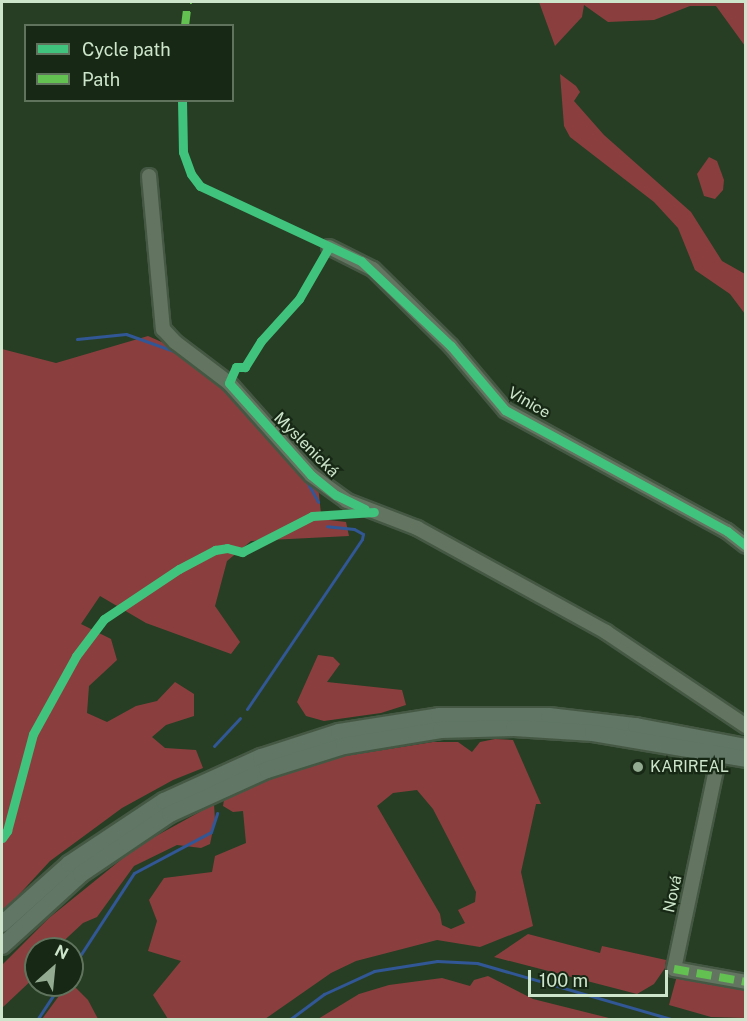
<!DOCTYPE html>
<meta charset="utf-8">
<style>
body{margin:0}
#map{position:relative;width:747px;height:1021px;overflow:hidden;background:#273e24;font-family:"Public Sans",sans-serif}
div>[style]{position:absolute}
.green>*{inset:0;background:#8a3f3e}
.stream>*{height:3px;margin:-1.5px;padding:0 1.5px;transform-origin:1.5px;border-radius:1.5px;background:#315796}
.roads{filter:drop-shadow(2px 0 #455843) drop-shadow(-2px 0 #455843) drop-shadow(0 2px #455843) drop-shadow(0 -2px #455843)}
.minor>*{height:14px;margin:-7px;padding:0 7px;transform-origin:7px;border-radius:7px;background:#637560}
.major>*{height:16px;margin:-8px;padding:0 8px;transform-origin:8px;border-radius:8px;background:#617665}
.quiet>*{height:8px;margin-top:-4px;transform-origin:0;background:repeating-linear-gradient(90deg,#63c152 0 15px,transparent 0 23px)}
.cycleway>*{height:9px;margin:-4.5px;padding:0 4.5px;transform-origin:4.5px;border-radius:4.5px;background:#40c37c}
.dots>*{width:16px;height:16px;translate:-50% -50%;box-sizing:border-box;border:3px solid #172915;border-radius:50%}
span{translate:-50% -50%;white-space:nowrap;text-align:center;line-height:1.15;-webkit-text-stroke:4.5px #172915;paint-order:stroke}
.street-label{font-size:16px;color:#cde5ca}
.poi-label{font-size:16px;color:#cde5ca}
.left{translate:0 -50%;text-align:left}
.frame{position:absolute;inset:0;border:3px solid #cde5ca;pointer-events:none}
.legend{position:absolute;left:24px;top:24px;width:210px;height:78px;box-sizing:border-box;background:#172915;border:2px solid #60745d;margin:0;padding:8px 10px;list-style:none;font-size:18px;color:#cde5ca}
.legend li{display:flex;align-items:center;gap:12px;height:30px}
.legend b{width:30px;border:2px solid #60745d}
.north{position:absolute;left:24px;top:937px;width:60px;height:60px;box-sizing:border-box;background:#172915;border:2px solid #60745d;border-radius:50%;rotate:27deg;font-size:16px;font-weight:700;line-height:24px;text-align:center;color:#cde5ca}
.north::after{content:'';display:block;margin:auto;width:21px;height:27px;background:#93ab90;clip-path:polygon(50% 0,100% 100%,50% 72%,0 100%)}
.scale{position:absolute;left:528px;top:970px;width:140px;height:27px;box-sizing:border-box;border:3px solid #cde5ca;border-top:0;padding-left:8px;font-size:18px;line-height:21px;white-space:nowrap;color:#cde5ca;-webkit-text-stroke:4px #172915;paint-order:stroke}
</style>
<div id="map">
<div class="green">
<i style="clip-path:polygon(539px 2px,745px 2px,745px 46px,716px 6px,690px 6px,654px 20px,608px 22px,584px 5px,582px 17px,555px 46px)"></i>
<i style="clip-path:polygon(560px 74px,576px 86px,580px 92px,574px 101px,604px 135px,691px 212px,722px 261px,745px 274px,745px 314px,730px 294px,695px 270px,678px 228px,654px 202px,570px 137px,564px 126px)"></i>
<i style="clip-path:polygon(709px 157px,717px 161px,724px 180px,723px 190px,715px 199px,704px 196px,697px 174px)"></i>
<i style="clip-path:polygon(148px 336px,189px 354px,318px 485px,321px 514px,329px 520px,346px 522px,349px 536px,251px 541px,227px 561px,215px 606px,240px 642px,231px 654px,146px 623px,100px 596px,81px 624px,111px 639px,117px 660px,89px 686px,87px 713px,107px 722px,136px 706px,157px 701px,175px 682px,194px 694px,194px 716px,166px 725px,152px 737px,165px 748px,196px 750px,203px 768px,173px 780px,122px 808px,50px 861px,2px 913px,2px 349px,56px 363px)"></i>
<i style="clip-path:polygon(318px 655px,333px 657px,340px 664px,327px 682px,402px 690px,406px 705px,381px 713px,324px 721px,306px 716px,297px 702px)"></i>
<i style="clip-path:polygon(evenodd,495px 739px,513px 740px,541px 804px,536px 804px,521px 872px,533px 926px,480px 947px,437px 940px,356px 961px,331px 973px,265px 1019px,168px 1019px,153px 995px,181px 961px,148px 951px,157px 921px,149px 900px,164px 878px,212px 872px,215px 856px,246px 843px,243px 811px,233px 812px,223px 806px,224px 800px,280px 775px,345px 756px,433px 742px,458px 742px,472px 752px,480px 742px,495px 739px,417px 790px,433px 809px,476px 892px,475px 902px,458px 910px,465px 923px,451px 929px,442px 925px,440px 914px,377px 806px,393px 793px,417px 790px)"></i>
<i style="clip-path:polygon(214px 804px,215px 820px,210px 844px,201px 848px,177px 845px,134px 866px,97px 917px,83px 923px,55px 949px,36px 949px,36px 976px,2px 1008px,2px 965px,49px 918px,138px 846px)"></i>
<i style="clip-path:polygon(528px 934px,600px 953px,602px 946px,666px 960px,665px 968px,654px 984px,637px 994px,494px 957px)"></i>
<i style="clip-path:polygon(678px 972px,745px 986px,745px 1018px,711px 1017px,669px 1005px)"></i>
<i style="clip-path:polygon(488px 976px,533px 999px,613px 1019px,318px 1019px,359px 994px,389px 985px,442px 978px,470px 986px,474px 980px)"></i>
<i style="clip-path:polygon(72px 984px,88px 1000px,98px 1019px,42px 1019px,67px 985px)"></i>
</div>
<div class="stream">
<i style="left:77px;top:339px;width:49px;rotate:-5.8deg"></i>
<i style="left:126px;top:334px;width:56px;rotate:19.7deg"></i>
<i style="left:306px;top:480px;width:25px;rotate:61deg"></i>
<i style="left:247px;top:709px;width:205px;rotate:-55.9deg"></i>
<i style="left:362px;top:539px;width:5px;rotate:-79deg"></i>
<i style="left:363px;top:534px;width:10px;rotate:-151deg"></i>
<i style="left:354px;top:529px;width:27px;rotate:-174deg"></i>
<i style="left:214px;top:746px;width:38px;rotate:-47deg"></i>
<i style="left:72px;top:968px;width:113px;rotate:-56.9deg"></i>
<i style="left:134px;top:873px;width:87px;rotate:-28deg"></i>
<i style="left:211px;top:832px;width:20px;rotate:-72deg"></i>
<i style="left:37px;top:1020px;width:42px;rotate:-56.7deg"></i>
<i style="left:289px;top:1020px;width:44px;rotate:-36.6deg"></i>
<i style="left:324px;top:994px;width:55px;rotate:-24.7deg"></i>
<i style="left:374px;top:971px;width:64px;rotate:-9deg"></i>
<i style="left:437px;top:961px;width:40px;rotate:2.9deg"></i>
<i style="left:477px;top:963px;width:205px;rotate:16.1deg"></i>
</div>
<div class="roads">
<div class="minor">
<i style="left:149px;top:176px;width:154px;rotate:84.8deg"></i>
<i style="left:163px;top:329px;width:18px;rotate:47deg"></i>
<i style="left:175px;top:342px;width:68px;rotate:37.2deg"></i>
<i style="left:229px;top:383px;width:123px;rotate:48.3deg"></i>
<i style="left:311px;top:475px;width:44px;rotate:35.8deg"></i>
<i style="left:347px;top:501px;width:75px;rotate:21.1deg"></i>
<i style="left:417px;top:528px;width:216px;rotate:28.8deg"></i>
<i style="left:606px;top:632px;width:169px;rotate:33.9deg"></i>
<i style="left:329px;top:247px;width:49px;rotate:26.6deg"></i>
<i style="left:373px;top:269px;width:110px;rotate:44.6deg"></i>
<i style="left:451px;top:346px;width:84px;rotate:49.8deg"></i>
<i style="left:505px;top:410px;width:253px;rotate:28.6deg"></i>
<i style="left:727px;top:531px;width:24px;rotate:38deg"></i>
<i style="left:721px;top:746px;width:228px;rotate:101.9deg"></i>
<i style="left:674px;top:969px;width:73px;rotate:10.2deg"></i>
</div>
<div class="major">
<i style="left:2px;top:924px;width:90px;rotate:-41.8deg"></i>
<i style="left:69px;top:864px;width:114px;rotate:-33.6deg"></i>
<i style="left:164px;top:801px;width:107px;rotate:-24.4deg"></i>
<i style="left:261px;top:757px;width:82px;rotate:-17.8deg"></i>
<i style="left:339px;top:732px;width:101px;rotate:-9.1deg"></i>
<i style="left:439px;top:716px;width:110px"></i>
<i style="left:549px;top:716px;width:88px;rotate:6.6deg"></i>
<i style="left:636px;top:726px;width:112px;rotate:10.8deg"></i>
<i style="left:2px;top:946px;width:107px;rotate:-42.3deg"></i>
<i style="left:81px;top:874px;width:107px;rotate:-34deg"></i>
<i style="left:170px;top:814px;width:107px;rotate:-24.4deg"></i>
<i style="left:267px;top:770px;width:81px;rotate:-17.3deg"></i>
<i style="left:344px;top:746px;width:98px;rotate:-9.4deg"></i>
<i style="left:441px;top:730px;width:73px;rotate:-1.6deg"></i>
<i style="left:514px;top:728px;width:79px;rotate:3.6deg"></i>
<i style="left:593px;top:733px;width:155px;rotate:9.6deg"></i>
</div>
</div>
<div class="quiet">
<i style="left:185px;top:26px;width:24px;rotate:-83deg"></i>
<i style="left:674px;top:969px;width:73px;rotate:10.2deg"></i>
</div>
<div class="cycleway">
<i style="left:182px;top:100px;width:52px;rotate:88.9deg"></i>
<i style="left:183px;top:152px;width:23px;rotate:70deg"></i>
<i style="left:191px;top:174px;width:15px;rotate:53deg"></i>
<i style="left:200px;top:186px;width:178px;rotate:25deg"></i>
<i style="left:361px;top:261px;width:124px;rotate:43.4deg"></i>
<i style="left:451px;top:346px;width:84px;rotate:49.8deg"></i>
<i style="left:505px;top:410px;width:253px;rotate:28.6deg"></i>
<i style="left:727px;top:531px;width:24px;rotate:38deg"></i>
<i style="left:329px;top:247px;width:60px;rotate:120deg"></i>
<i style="left:299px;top:299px;width:57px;rotate:132.1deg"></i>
<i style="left:261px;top:341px;width:31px;rotate:122deg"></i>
<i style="left:245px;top:367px;width:9px;rotate:180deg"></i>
<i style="left:236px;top:367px;width:17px;rotate:114deg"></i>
<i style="left:229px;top:383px;width:123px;rotate:48.3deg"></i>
<i style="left:311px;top:475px;width:32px;rotate:39deg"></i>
<i style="left:336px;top:495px;width:32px;rotate:26deg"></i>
<i style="left:2px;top:838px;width:9px;rotate:-54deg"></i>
<i style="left:7px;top:831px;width:100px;rotate:-75deg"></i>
<i style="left:33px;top:734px;width:89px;rotate:-61.1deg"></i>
<i style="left:76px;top:656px;width:46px;rotate:-52.9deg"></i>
<i style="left:104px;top:619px;width:90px;rotate:-33.7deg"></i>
<i style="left:179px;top:569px;width:41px;rotate:-27.8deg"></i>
<i style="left:215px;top:550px;width:12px;rotate:-9deg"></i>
<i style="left:227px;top:548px;width:16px;rotate:15deg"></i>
<i style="left:242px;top:552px;width:79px;rotate:-27.2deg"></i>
<i style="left:312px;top:516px;width:62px;rotate:-3.7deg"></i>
</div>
<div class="dots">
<i style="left:638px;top:767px;background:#93ab90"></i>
</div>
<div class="street-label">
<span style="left:529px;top:403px;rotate:30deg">Vinice</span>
<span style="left:306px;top:445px;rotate:45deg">Myslenická</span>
<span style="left:673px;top:894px;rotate:-78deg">Nová</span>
</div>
<div class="poi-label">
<span class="left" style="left:650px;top:767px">KARIREAL</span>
</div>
<div class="frame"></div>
<ul class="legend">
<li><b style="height:8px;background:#40c37c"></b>Cycle path</li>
<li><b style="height:8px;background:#63c152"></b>Path</li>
</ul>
<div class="north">N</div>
<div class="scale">100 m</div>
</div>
